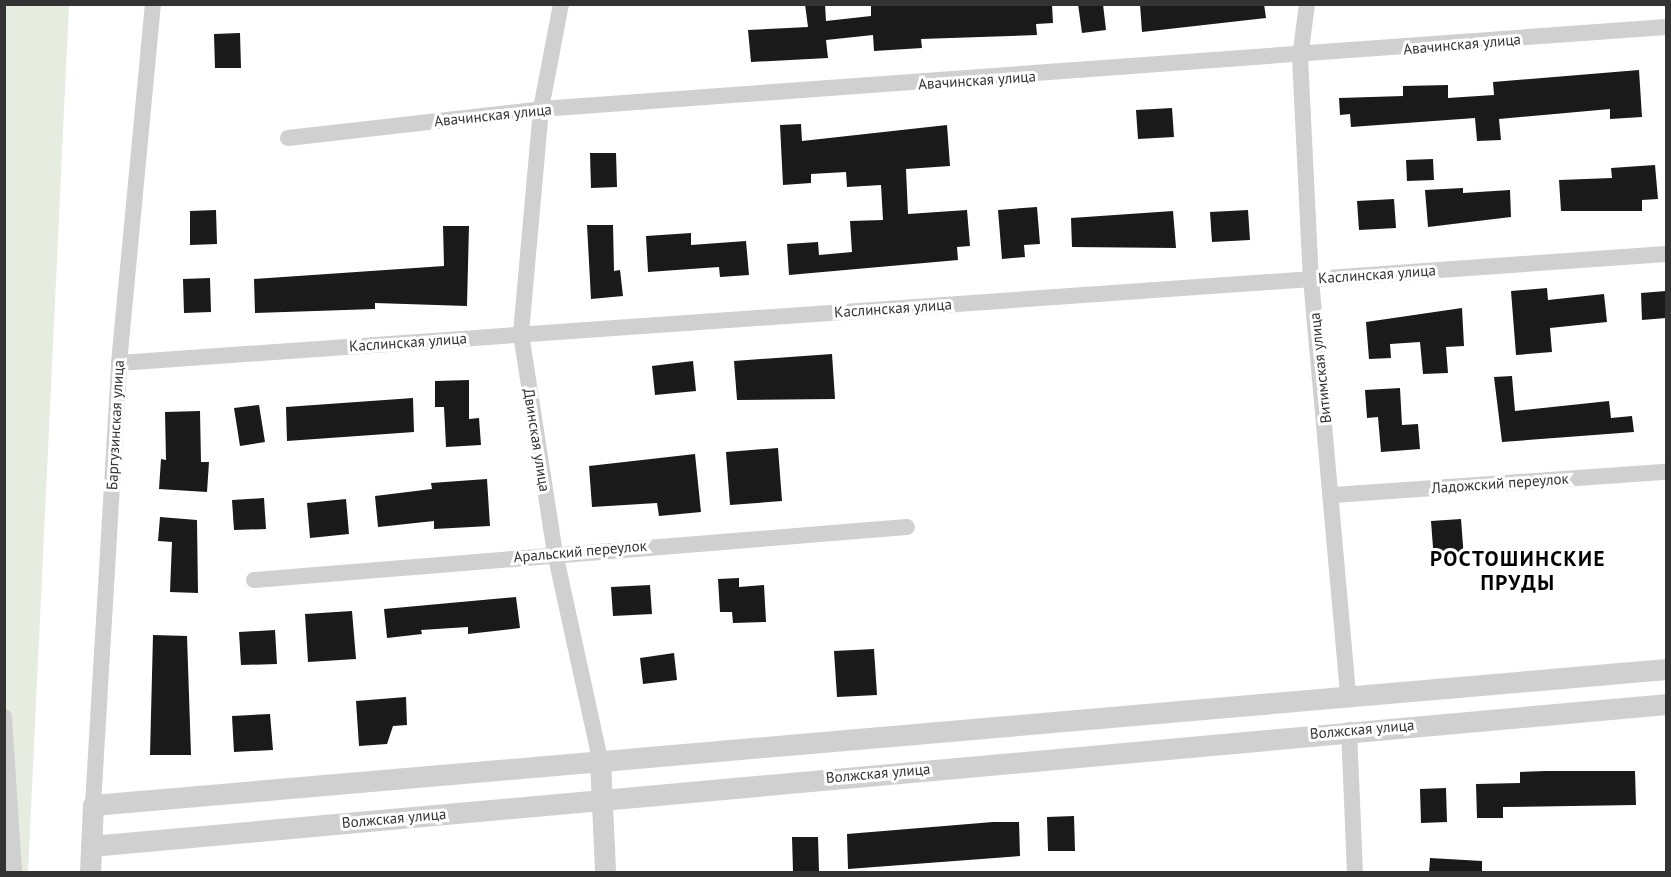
<!DOCTYPE html>
<meta charset="utf-8">
<style>
body{margin:0}
#map{position:relative;width:1671px;height:877px;overflow:hidden;background:#fff;font-family:"PT Sans",sans-serif}
div>[style]{position:absolute}
.green>*{inset:0;background:#e6ecdf}
.building>*{inset:0;background:#1a1a1a}
.minor>*{height:16px;margin:-8px;padding:0 8px;transform-origin:8px;border-radius:8px;background:#d0d0d0}
.tertiary>*{height:21px;margin:-10.5px;padding:0 10.5px;transform-origin:10.5px;border-radius:10.5px;background:#d0d0d0}
span{translate:-50% -50%;white-space:nowrap;text-align:center;line-height:1.15;-webkit-text-stroke:6px #fff;paint-order:stroke}
.street-label{font-size:15px;color:#333}
.district-label{font-size:21px;color:#000;font-weight:700;letter-spacing:1.5px}
.frame{position:absolute;inset:0;border:6px solid #333;pointer-events:none}
</style>
<div id="map">
<div class="green">
<i style="clip-path:polygon(5px 5px,69px 5px,28px 872px,5px 872px)"></i>
</div>
<div class="building">
<i style="clip-path:polygon(805px 4px,825px 4px,826px 21px,871px 16px,871px 4px,1052px 4px,1053px 23px,1036px 24px,1037px 35px,921px 39px,922px 48px,874px 51px,873px 35px,826px 40px,828px 58px,751px 62px,748px 30px,808px 27px)"></i>
<i style="clip-path:polygon(1078px 4px,1103px 4px,1106px 30px,1082px 33px)"></i>
<i style="clip-path:polygon(1140px 4px,1264px 4px,1266px 18px,1142px 32px)"></i>
<i style="clip-path:polygon(240px 33px,241px 68px,215px 68px,214px 34px)"></i>
<i style="clip-path:polygon(1639px 70px,1642px 117px,1610px 119px,1610px 109px,1499px 119px,1501px 140px,1477px 141px,1475px 118px,1351px 127px,1350px 114px,1340px 115px,1339px 98px,1403px 96px,1403px 86px,1448px 85px,1448px 98px,1494px 95px,1493px 82px)"></i>
<i style="clip-path:polygon(1172px 108px,1174px 137px,1138px 139px,1136px 110px)"></i>
<i style="clip-path:polygon(801px 124px,802px 141px,947px 125px,950px 166px,906px 169px,908px 214px,967px 210px,970px 246px,957px 247px,958px 260px,789px 275px,787px 244px,818px 242px,819px 255px,852px 252px,850px 221px,883px 220px,881px 185px,847px 187px,846px 172px,811px 174px,811px 183px,783px 185px,780px 125px)"></i>
<i style="clip-path:polygon(590px 153px,616px 153px,617px 187px,591px 188px)"></i>
<i style="clip-path:polygon(1433px 159px,1434px 180px,1407px 181px,1406px 160px)"></i>
<i style="clip-path:polygon(1655px 165px,1658px 199px,1642px 200px,1642px 211px,1561px 211px,1559px 180px,1612px 178px,1611px 168px)"></i>
<i style="clip-path:polygon(1463px 188px,1463px 193px,1510px 190px,1511px 217px,1428px 227px,1425px 190px)"></i>
<i style="clip-path:polygon(1394px 199px,1396px 228px,1359px 230px,1357px 201px)"></i>
<i style="clip-path:polygon(1037px 207px,1040px 244px,1024px 245px,1025px 257px,1002px 259px,998px 210px)"></i>
<i style="clip-path:polygon(216px 210px,217px 244px,190px 245px,190px 211px)"></i>
<i style="clip-path:polygon(1248px 210px,1250px 240px,1212px 242px,1210px 212px)"></i>
<i style="clip-path:polygon(1173px 211px,1176px 248px,1072px 247px,1071px 218px)"></i>
<i style="clip-path:polygon(587px 225px,613px 225px,614px 271px,620px 270px,623px 296px,591px 299px)"></i>
<i style="clip-path:polygon(443px 226px,469px 226px,467px 306px,375px 303px,375px 309px,255px 313px,254px 279px,444px 266px)"></i>
<i style="clip-path:polygon(691px 233px,691px 245px,746px 241px,749px 275px,720px 277px,719px 267px,648px 272px,646px 236px)"></i>
<i style="clip-path:polygon(210px 278px,211px 312px,184px 313px,183px 279px)"></i>
<i style="clip-path:polygon(1547px 288px,1548px 300px,1604px 294px,1607px 322px,1550px 328px,1552px 352px,1516px 355px,1511px 291px)"></i>
<i style="clip-path:polygon(1666px 291px,1666px 318px,1642px 320px,1641px 293px)"></i>
<i style="clip-path:polygon(1462px 308px,1464px 346px,1446px 347px,1448px 373px,1423px 374px,1420px 342px,1390px 344px,1391px 358px,1369px 359px,1366px 322px)"></i>
<i style="clip-path:polygon(832px 354px,835px 399px,737px 400px,734px 361px)"></i>
<i style="clip-path:polygon(693px 361px,696px 391px,655px 395px,652px 366px)"></i>
<i style="clip-path:polygon(1512px 376px,1515px 411px,1609px 401px,1611px 418px,1632px 416px,1634px 432px,1502px 442px,1494px 377px)"></i>
<i style="clip-path:polygon(469px 380px,469px 419px,479px 418px,481px 445px,446px 447px,444px 407px,435px 407px,435px 381px)"></i>
<i style="clip-path:polygon(1400px 388px,1402px 425px,1418px 424px,1420px 449px,1381px 452px,1378px 417px,1367px 418px,1365px 390px)"></i>
<i style="clip-path:polygon(413px 398px,414px 432px,287px 441px,286px 407px)"></i>
<i style="clip-path:polygon(259px 405px,265px 442px,240px 446px,234px 408px)"></i>
<i style="clip-path:polygon(200px 411px,201px 462px,209px 462px,207px 492px,159px 489px,161px 459px,166px 460px,165px 412px)"></i>
<i style="clip-path:polygon(778px 448px,782px 501px,730px 505px,726px 452px)"></i>
<i style="clip-path:polygon(695px 454px,701px 512px,659px 516px,657px 503px,592px 507px,589px 466px)"></i>
<i style="clip-path:polygon(487px 479px,490px 526px,434px 529px,434px 521px,378px 527px,375px 496px,432px 489px,431px 483px)"></i>
<i style="clip-path:polygon(264px 498px,266px 529px,234px 530px,232px 500px)"></i>
<i style="clip-path:polygon(346px 499px,349px 534px,310px 538px,307px 503px)"></i>
<i style="clip-path:polygon(160px 517px,197px 520px,198px 593px,170px 592px,172px 542px,158px 541px)"></i>
<i style="clip-path:polygon(1461px 519px,1464px 559px,1434px 561px,1431px 521px)"></i>
<i style="clip-path:polygon(739px 578px,739px 587px,764px 585px,766px 622px,733px 623px,732px 612px,720px 612px,718px 579px)"></i>
<i style="clip-path:polygon(650px 585px,652px 614px,613px 616px,611px 587px)"></i>
<i style="clip-path:polygon(516px 597px,520px 628px,468px 634px,468px 627px,421px 630px,422px 634px,387px 638px,384px 609px)"></i>
<i style="clip-path:polygon(352px 611px,356px 659px,308px 662px,305px 614px)"></i>
<i style="clip-path:polygon(275px 630px,277px 664px,241px 665px,239px 632px)"></i>
<i style="clip-path:polygon(153px 635px,187px 636px,191px 755px,150px 755px)"></i>
<i style="clip-path:polygon(874px 649px,877px 695px,837px 697px,834px 651px)"></i>
<i style="clip-path:polygon(674px 653px,677px 680px,643px 684px,640px 658px)"></i>
<i style="clip-path:polygon(406px 697px,407px 725px,393px 726px,387px 744px,359px 746px,356px 701px)"></i>
<i style="clip-path:polygon(270px 714px,273px 750px,234px 752px,232px 716px)"></i>
<i style="clip-path:polygon(1546px 771px,1635px 771px,1636px 805px,1503px 807px,1503px 818px,1477px 818px,1476px 784px,1520px 783px,1520px 772px)"></i>
<i style="clip-path:polygon(1446px 788px,1447px 822px,1421px 823px,1420px 789px)"></i>
<i style="clip-path:polygon(1074px 816px,1075px 851px,1048px 851px,1047px 817px)"></i>
<i style="clip-path:polygon(993px 822px,1019px 822px,1020px 856px,848px 869px,847px 834px)"></i>
<i style="clip-path:polygon(792px 837px,818px 837px,819px 871px,793px 872px)"></i>
<i style="clip-path:polygon(1430px 858px,1482px 861px,1482px 873px,1429px 873px)"></i>
</div>
<div class="minor">
<i style="left:561px;top:4px;width:107px;rotate:100.8deg"></i>
<i style="left:541px;top:109px;width:226px;rotate:95.1deg"></i>
<i style="left:521px;top:334px;width:222px;rotate:81.2deg"></i>
<i style="left:555px;top:553px;width:212px;rotate:77.7deg"></i>
<i style="left:1307px;top:4px;width:53px;rotate:97.5deg"></i>
<i style="left:1300px;top:57px;width:222px;rotate:87.2deg"></i>
<i style="left:1311px;top:279px;width:418px;rotate:84.9deg"></i>
<i style="left:288px;top:138px;width:255px;rotate:-6.5deg"></i>
<i style="left:541px;top:109px;width:1128px;rotate:-4.17deg"></i>
<i style="left:119px;top:363px;width:1551px;rotate:-4.03deg"></i>
<i style="left:1334px;top:495px;width:333px;rotate:-4deg"></i>
<i style="left:254px;top:580px;width:655px;rotate:-4.64deg"></i>
<i style="left:4px;top:717px;width:155px;rotate:86.3deg"></i>
<i style="left:1349px;top:730px;width:142px;rotate:87.6deg"></i>
<i style="left:93px;top:805px;width:443px;rotate:-86.6deg"></i>
<i style="left:119px;top:363px;width:361px;rotate:-84.6deg"></i>
</div>
<div class="tertiary">
<i style="left:600px;top:760px;width:112px;rotate:87.4deg"></i>
<i style="left:91px;top:846px;width:1581px;rotate:-5.15deg"></i>
<i style="left:90px;top:872px;width:67px;rotate:-87.4deg"></i>
<i style="left:93px;top:805px;width:1579px;rotate:-4.94deg"></i>
</div>
<div class="street-label">
<span style="left:1462px;top:44px;rotate:-5deg">Авачинская улица</span>
<span style="left:977px;top:80px;rotate:-4deg">Авачинская улица</span>
<span style="left:493px;top:115px;rotate:-6deg">Авачинская улица</span>
<span style="left:1377px;top:274px;rotate:-4deg">Каслинская улица</span>
<span style="left:893px;top:308px;rotate:-4deg">Каслинская улица</span>
<span style="left:408px;top:342px;rotate:-4deg">Каслинская улица</span>
<span style="left:1320px;top:368px;rotate:-96deg">Витимская улица</span>
<span style="left:115px;top:425px;rotate:-87deg">Баргузинская улица</span>
<span style="left:537px;top:440px;rotate:81deg">Двинская улица</span>
<span style="left:1500px;top:483px;rotate:-4deg">Ладожский переулок</span>
<span style="left:580px;top:551px;rotate:-5deg">Аральский переулок</span>
<span style="left:1362px;top:729px;rotate:-5deg">Волжская улица</span>
<span style="left:878px;top:773px;rotate:-5deg">Волжская улица</span>
<span style="left:394px;top:818px;rotate:-5deg">Волжская улица</span>
</div>
<div class="district-label">
<span style="left:1518px;top:571px">РОСТОШИНСКИЕ<br>ПРУДЫ</span>
</div>
<div class="frame"></div>
</div>
